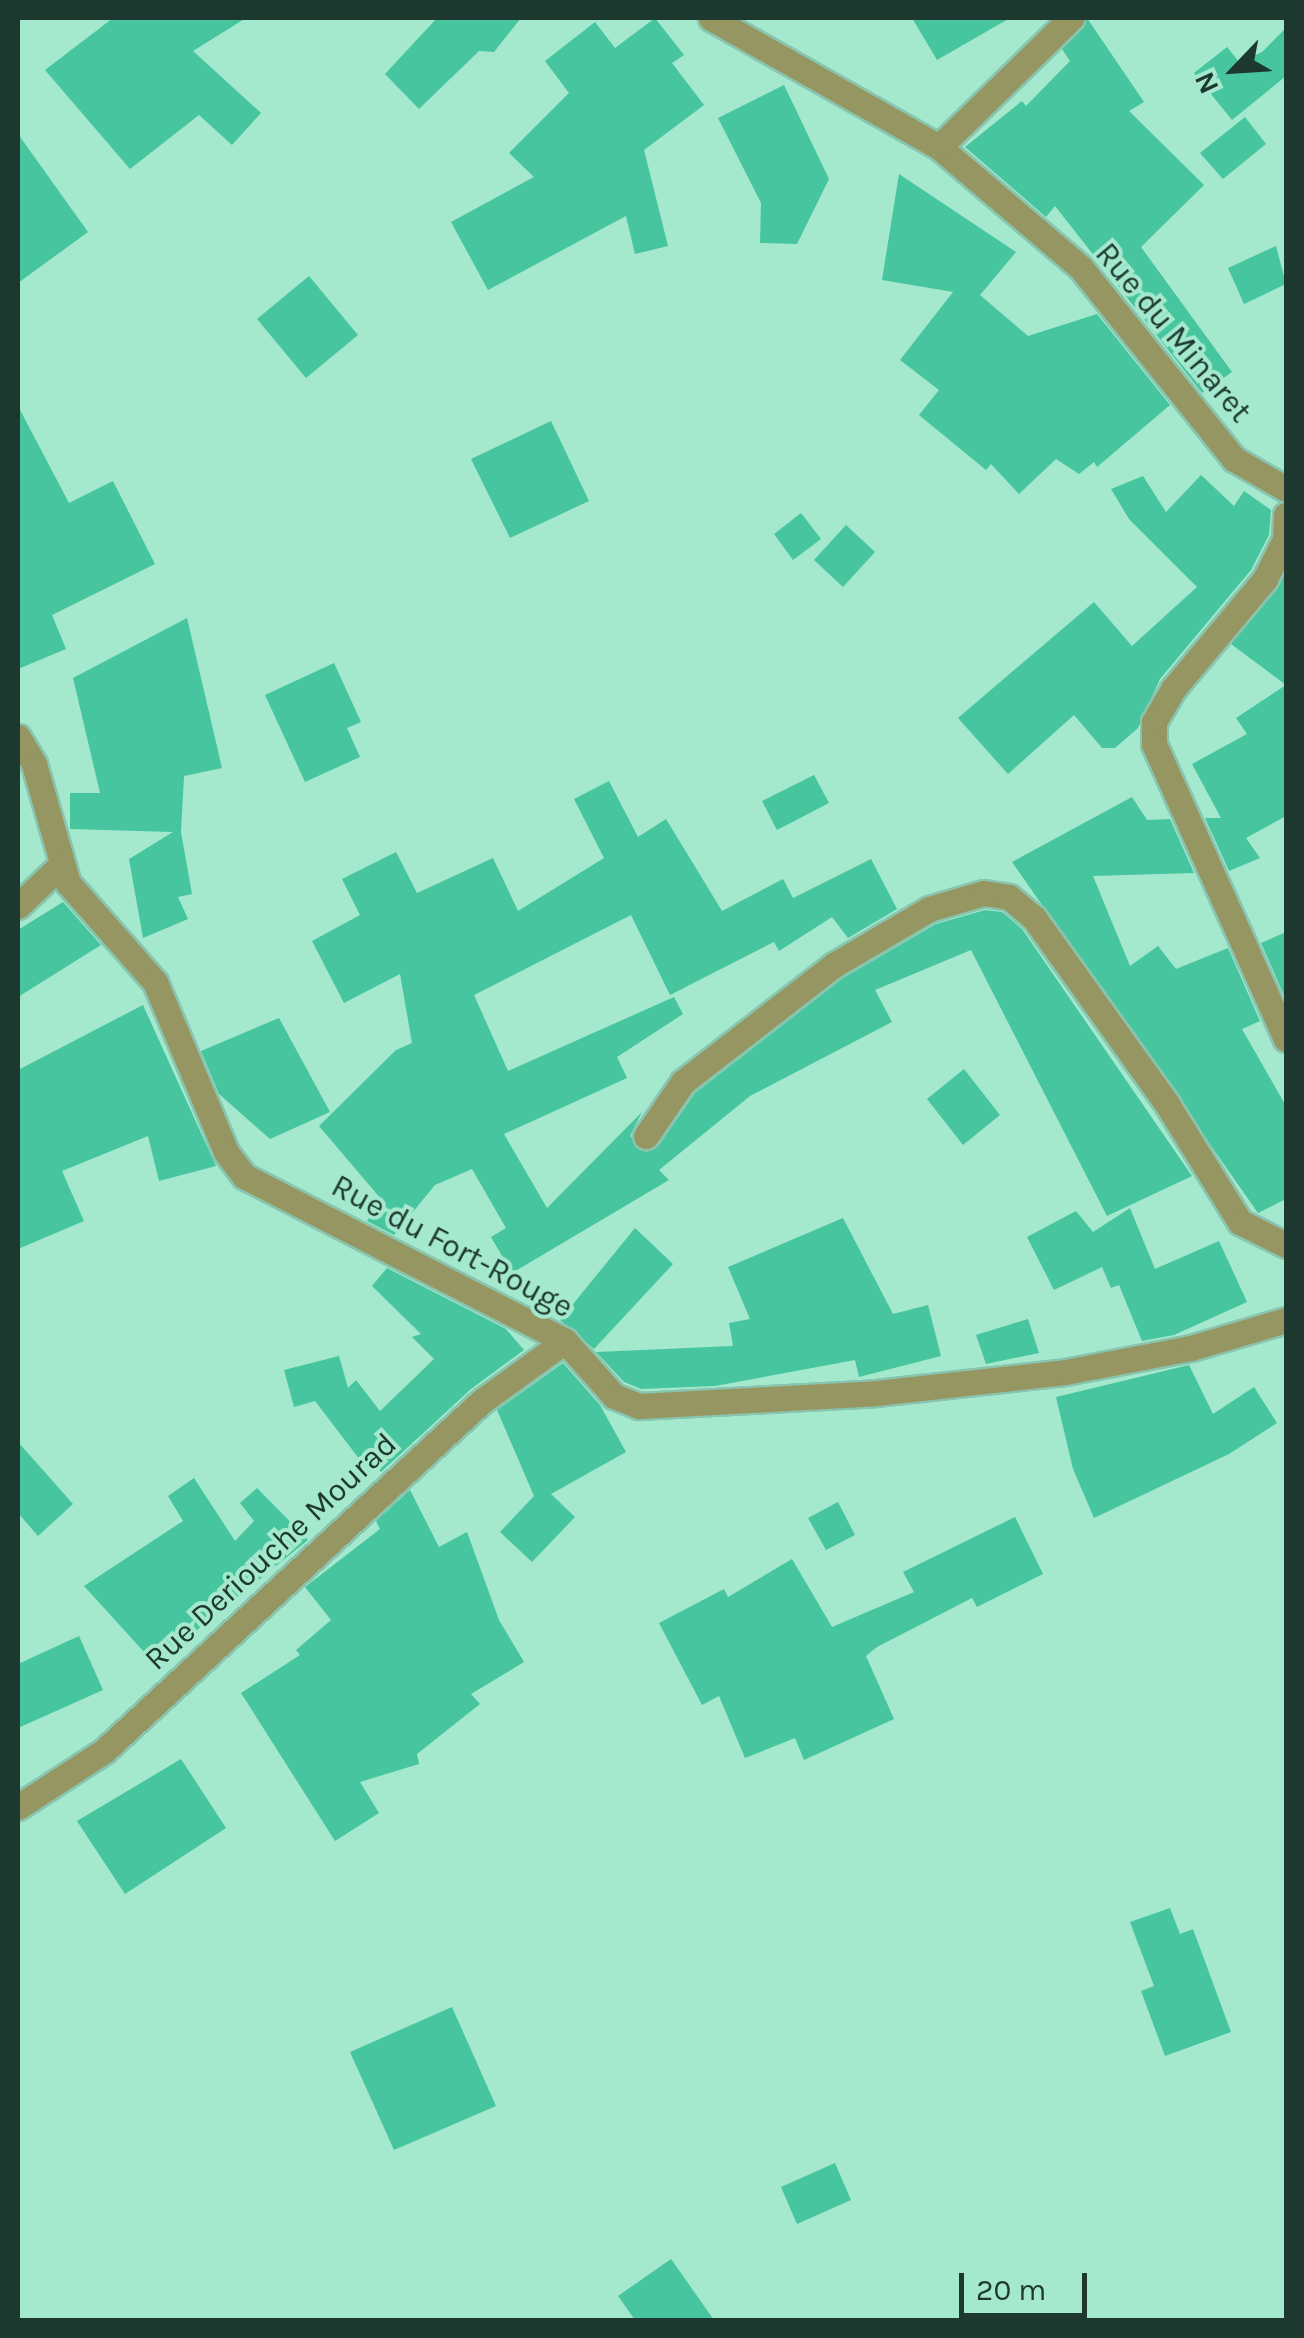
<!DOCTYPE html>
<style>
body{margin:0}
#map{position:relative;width:1304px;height:2338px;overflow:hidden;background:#a4e8ce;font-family:Karla,sans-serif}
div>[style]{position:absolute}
.building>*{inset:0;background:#47c59e}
.roads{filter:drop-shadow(2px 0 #89c5ae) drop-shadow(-2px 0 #89c5ae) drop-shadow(0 2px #89c5ae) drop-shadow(0 -2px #89c5ae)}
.minor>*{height:25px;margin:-12.5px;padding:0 12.5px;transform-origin:12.5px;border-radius:12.5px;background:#959662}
span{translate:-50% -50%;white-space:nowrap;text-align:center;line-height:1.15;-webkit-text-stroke:8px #a4e8ce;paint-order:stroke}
.street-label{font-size:32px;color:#1d392f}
.frame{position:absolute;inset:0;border:20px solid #1d392f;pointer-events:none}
.north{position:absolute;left:1184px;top:20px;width:100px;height:100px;-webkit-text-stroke:8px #a4e8ce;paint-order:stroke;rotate:245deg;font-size:28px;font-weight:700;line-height:40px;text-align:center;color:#1d392f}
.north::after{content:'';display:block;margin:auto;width:35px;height:45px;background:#1d392f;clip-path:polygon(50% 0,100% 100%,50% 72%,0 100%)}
.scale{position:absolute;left:959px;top:2273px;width:128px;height:45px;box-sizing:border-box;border:5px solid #1d392f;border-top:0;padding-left:12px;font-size:30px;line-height:35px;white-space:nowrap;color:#1d392f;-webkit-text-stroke:8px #a4e8ce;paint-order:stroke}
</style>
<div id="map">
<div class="building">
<i style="clip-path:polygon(113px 18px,246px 18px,193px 51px,261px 113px,232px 145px,199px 115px,130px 169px,45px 70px)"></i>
<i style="clip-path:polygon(437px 18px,521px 18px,494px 52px,479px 51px,419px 109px,385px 74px)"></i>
<i style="clip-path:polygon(655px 18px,684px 55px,672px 63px,704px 105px,644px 150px,668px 246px,635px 254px,626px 216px,488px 290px,451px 222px,534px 177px,509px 153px,569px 93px,545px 61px,595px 22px,615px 48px)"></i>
<i style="clip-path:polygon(912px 18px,1010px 18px,937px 60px)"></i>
<i style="clip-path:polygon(1087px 18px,1144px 102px,1129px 111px,1204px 185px,1141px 247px,1232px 372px,1202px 393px,1055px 206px,1046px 217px,965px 147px,1022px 101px,1026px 106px,1070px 61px,1062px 49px)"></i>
<i style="clip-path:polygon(1286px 28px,1286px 76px,1232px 120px,1194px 73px,1227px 47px,1240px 63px,1262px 52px)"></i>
<i style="clip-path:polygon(784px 85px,829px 179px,797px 244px,760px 243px,761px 203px,718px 118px)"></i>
<i style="clip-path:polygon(1245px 117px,1266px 144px,1223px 179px,1200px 153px)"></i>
<i style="clip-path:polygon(18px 134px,88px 232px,18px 283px)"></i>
<i style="clip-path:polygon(899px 174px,1016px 252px,980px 295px,1028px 336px,1097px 314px,1170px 405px,1097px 467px,1094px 462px,1079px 474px,1056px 459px,1019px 494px,991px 464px,986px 470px,919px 415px,939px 390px,900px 360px,953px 292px,882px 280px)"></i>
<i style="clip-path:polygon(1276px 246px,1286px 284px,1244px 304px,1228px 268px)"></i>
<i style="clip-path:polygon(309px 276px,358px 335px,306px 378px,257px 319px)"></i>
<i style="clip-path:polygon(18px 406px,69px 503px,113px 481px,155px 564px,52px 615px,66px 649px,18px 669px)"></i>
<i style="clip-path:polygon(551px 421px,589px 501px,510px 538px,471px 459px)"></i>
<i style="clip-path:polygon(1201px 475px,1234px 506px,1244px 491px,1271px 510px,1269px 535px,1251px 570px,1160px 679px,1138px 728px,1115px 748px,1102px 748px,1074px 715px,1008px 774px,958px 718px,1094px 602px,1132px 646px,1197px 587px,1129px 519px,1111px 489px,1143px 476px,1166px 512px)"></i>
<i style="clip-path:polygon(801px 513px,821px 539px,793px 560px,774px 534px)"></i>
<i style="clip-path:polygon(846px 525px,875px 552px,843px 587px,814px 560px)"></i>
<i style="clip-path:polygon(1286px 572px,1286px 816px,1246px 838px,1260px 858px,1229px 871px,1205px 818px,1221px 818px,1192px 764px,1247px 734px,1236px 718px,1286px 685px,1231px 644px)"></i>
<i style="clip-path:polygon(187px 618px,222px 768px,184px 776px,181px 832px,192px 894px,178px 897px,188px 919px,143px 938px,129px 859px,173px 832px,70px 829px,70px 793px,100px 793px,73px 678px)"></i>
<i style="clip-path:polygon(334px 663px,361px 722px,347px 728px,360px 757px,305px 782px,265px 695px)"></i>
<i style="clip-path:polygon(814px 775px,829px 803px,777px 830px,762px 801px)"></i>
<i style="clip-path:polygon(609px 781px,638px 837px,666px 819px,722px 911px,783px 879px,793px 898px,871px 859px,897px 909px,848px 938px,832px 917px,779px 951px,774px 942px,670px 995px,631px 915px,474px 995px,508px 1071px,674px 997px,683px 1014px,617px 1057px,627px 1078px,504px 1134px,547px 1208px,642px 1112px,630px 1136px,646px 1152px,659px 1145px,695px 1093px,843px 978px,936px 924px,985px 910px,1002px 912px,1022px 929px,1192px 1176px,1107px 1216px,971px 950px,875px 990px,892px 1022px,750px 1096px,659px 1170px,669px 1180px,512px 1273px,491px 1237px,506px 1228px,472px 1169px,435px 1185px,394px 1235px,367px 1221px,381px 1199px,319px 1126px,396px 1050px,412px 1043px,400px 974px,344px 1003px,312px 941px,360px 915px,342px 879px,396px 852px,417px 893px,493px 858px,518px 911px,604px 858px,574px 799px)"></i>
<i style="clip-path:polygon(1132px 797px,1147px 820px,1170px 819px,1194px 873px,1093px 876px,1130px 966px,1158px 946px,1176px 969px,1228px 948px,1260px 1021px,1242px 1029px,1286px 1106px,1286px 1199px,1258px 1213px,1012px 862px)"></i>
<i style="clip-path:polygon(63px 902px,101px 945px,18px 997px,18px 930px)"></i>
<i style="clip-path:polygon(1286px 932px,1286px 1000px,1261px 943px)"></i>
<i style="clip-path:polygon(143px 1005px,216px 1166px,159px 1181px,148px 1136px,62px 1171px,84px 1221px,18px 1249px,18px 1070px)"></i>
<i style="clip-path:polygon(279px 1018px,330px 1112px,270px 1139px,219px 1094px,201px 1051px)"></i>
<i style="clip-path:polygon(964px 1069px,1000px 1115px,963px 1145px,927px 1099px)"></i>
<i style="clip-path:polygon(1130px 1208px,1155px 1269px,1219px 1241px,1247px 1302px,1174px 1335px,1142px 1341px,1119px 1285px,1111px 1288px,1102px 1267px,1054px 1290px,1027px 1237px,1076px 1211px,1093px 1232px)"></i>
<i style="clip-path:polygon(843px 1218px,893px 1314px,928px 1305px,941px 1356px,859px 1377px,855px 1360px,715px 1386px,641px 1389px,624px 1382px,596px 1352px,733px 1346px,729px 1323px,750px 1319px,728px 1267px)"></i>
<i style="clip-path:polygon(635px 1228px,673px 1264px,594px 1349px,560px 1320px)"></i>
<i style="clip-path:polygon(387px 1268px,506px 1329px,524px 1350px,471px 1389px,381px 1472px,367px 1456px,370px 1473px,315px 1401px,294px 1407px,284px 1370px,339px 1356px,348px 1388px,356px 1380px,380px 1411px,434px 1359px,412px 1337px,421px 1334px,372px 1286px)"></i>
<i style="clip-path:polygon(1028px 1319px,1039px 1353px,986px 1364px,976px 1335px)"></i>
<i style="clip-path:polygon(563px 1363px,600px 1405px,626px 1452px,551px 1494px,575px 1517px,532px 1562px,500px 1532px,534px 1496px,497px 1410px)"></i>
<i style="clip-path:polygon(1189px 1365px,1213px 1414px,1254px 1387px,1277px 1423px,1229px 1454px,1094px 1518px,1073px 1469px,1056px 1397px)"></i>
<i style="clip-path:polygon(18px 1442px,73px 1504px,38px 1536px,18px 1513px)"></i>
<i style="clip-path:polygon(194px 1478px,235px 1541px,254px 1521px,240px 1503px,257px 1488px,308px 1540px,155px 1664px,84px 1586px,183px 1521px,168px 1496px)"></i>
<i style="clip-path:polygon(410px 1490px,439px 1547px,467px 1532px,499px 1620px,524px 1662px,471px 1694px,480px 1704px,417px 1754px,419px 1764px,360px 1782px,379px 1813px,335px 1841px,241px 1693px,300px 1655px,296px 1650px,331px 1620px,305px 1587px,380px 1529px,376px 1521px)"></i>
<i style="clip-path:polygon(838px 1502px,855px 1535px,826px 1550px,808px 1518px)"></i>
<i style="clip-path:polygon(1015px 1517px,1043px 1574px,977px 1607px,972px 1598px,877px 1647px,866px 1656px,894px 1719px,804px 1760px,795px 1738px,745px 1758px,719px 1696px,702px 1705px,659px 1623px,724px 1589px,728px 1597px,792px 1559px,832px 1627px,914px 1592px,903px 1572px)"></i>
<i style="clip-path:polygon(79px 1636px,103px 1690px,18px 1728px,18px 1664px)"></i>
<i style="clip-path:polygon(181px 1759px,226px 1828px,125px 1894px,77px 1821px)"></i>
<i style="clip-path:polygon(1170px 1908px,1180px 1934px,1193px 1929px,1231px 2032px,1165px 2056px,1141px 1991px,1154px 1986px,1130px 1922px)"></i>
<i style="clip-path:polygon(452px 2007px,496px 2106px,394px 2150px,350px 2052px)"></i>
<i style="clip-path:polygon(835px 2163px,851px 2200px,797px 2224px,781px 2187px)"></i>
<i style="clip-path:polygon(671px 2259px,714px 2320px,635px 2320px,618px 2296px)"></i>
</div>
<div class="roads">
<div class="minor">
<i style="left:711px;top:18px;width:262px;rotate:29.5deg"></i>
<i style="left:939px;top:147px;width:187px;rotate:40.4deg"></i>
<i style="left:1081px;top:268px;width:245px;rotate:51.3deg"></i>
<i style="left:1234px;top:459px;width:60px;rotate:30deg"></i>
<i style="left:939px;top:147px;width:185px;rotate:-44.3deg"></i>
<i style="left:1286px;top:515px;width:24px;rotate:92deg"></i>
<i style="left:1285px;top:539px;width:45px;rotate:116.6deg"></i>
<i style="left:1265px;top:579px;width:143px;rotate:129.9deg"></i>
<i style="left:1173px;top:689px;width:38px;rotate:120deg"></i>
<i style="left:1154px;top:722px;width:22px;rotate:90deg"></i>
<i style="left:1154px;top:744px;width:323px;rotate:65.9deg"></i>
<i style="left:18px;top:737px;width:31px;rotate:59deg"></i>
<i style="left:34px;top:764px;width:124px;rotate:74.1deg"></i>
<i style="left:68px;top:883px;width:132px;rotate:48.7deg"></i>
<i style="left:155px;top:982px;width:184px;rotate:67.3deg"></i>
<i style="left:226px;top:1152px;width:30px;rotate:53deg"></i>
<i style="left:244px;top:1176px;width:361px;rotate:27.2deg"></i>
<i style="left:565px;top:1341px;width:74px;rotate:48.3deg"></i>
<i style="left:614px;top:1396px;width:27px;rotate:22deg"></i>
<i style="left:639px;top:1406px;width:237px;rotate:-3.1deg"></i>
<i style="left:876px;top:1393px;width:190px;rotate:-6.3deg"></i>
<i style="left:1065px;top:1372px;width:128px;rotate:-10.8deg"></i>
<i style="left:1191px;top:1348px;width:99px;rotate:-16.4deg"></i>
<i style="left:18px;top:906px;width:59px;rotate:-43.6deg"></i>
<i style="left:646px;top:1136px;width:65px;rotate:-55.6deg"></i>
<i style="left:683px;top:1082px;width:191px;rotate:-37.8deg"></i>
<i style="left:834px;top:965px;width:110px;rotate:-30.5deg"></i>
<i style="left:929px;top:909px;width:57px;rotate:-16.2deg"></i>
<i style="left:984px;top:893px;width:25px;rotate:9deg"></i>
<i style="left:1009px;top:897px;width:33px;rotate:40deg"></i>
<i style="left:1034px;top:918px;width:229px;rotate:54.4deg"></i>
<i style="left:1167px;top:1104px;width:139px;rotate:58.3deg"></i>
<i style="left:1240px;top:1222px;width:51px;rotate:26.6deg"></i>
<i style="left:18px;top:1807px;width:103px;rotate:-33.1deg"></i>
<i style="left:104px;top:1751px;width:515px;rotate:-42.8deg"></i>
<i style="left:482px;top:1401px;width:102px;rotate:-35.9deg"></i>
</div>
</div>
<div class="street-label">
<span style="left:1173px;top:333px;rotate:50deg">Rue du Minaret</span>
<span style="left:452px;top:1247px;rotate:28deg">Rue du Fort-Rouge</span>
<span style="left:271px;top:1552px;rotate:-43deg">Rue Deriouche Mourad</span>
</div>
<div class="frame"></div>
<div class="north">N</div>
<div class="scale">20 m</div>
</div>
